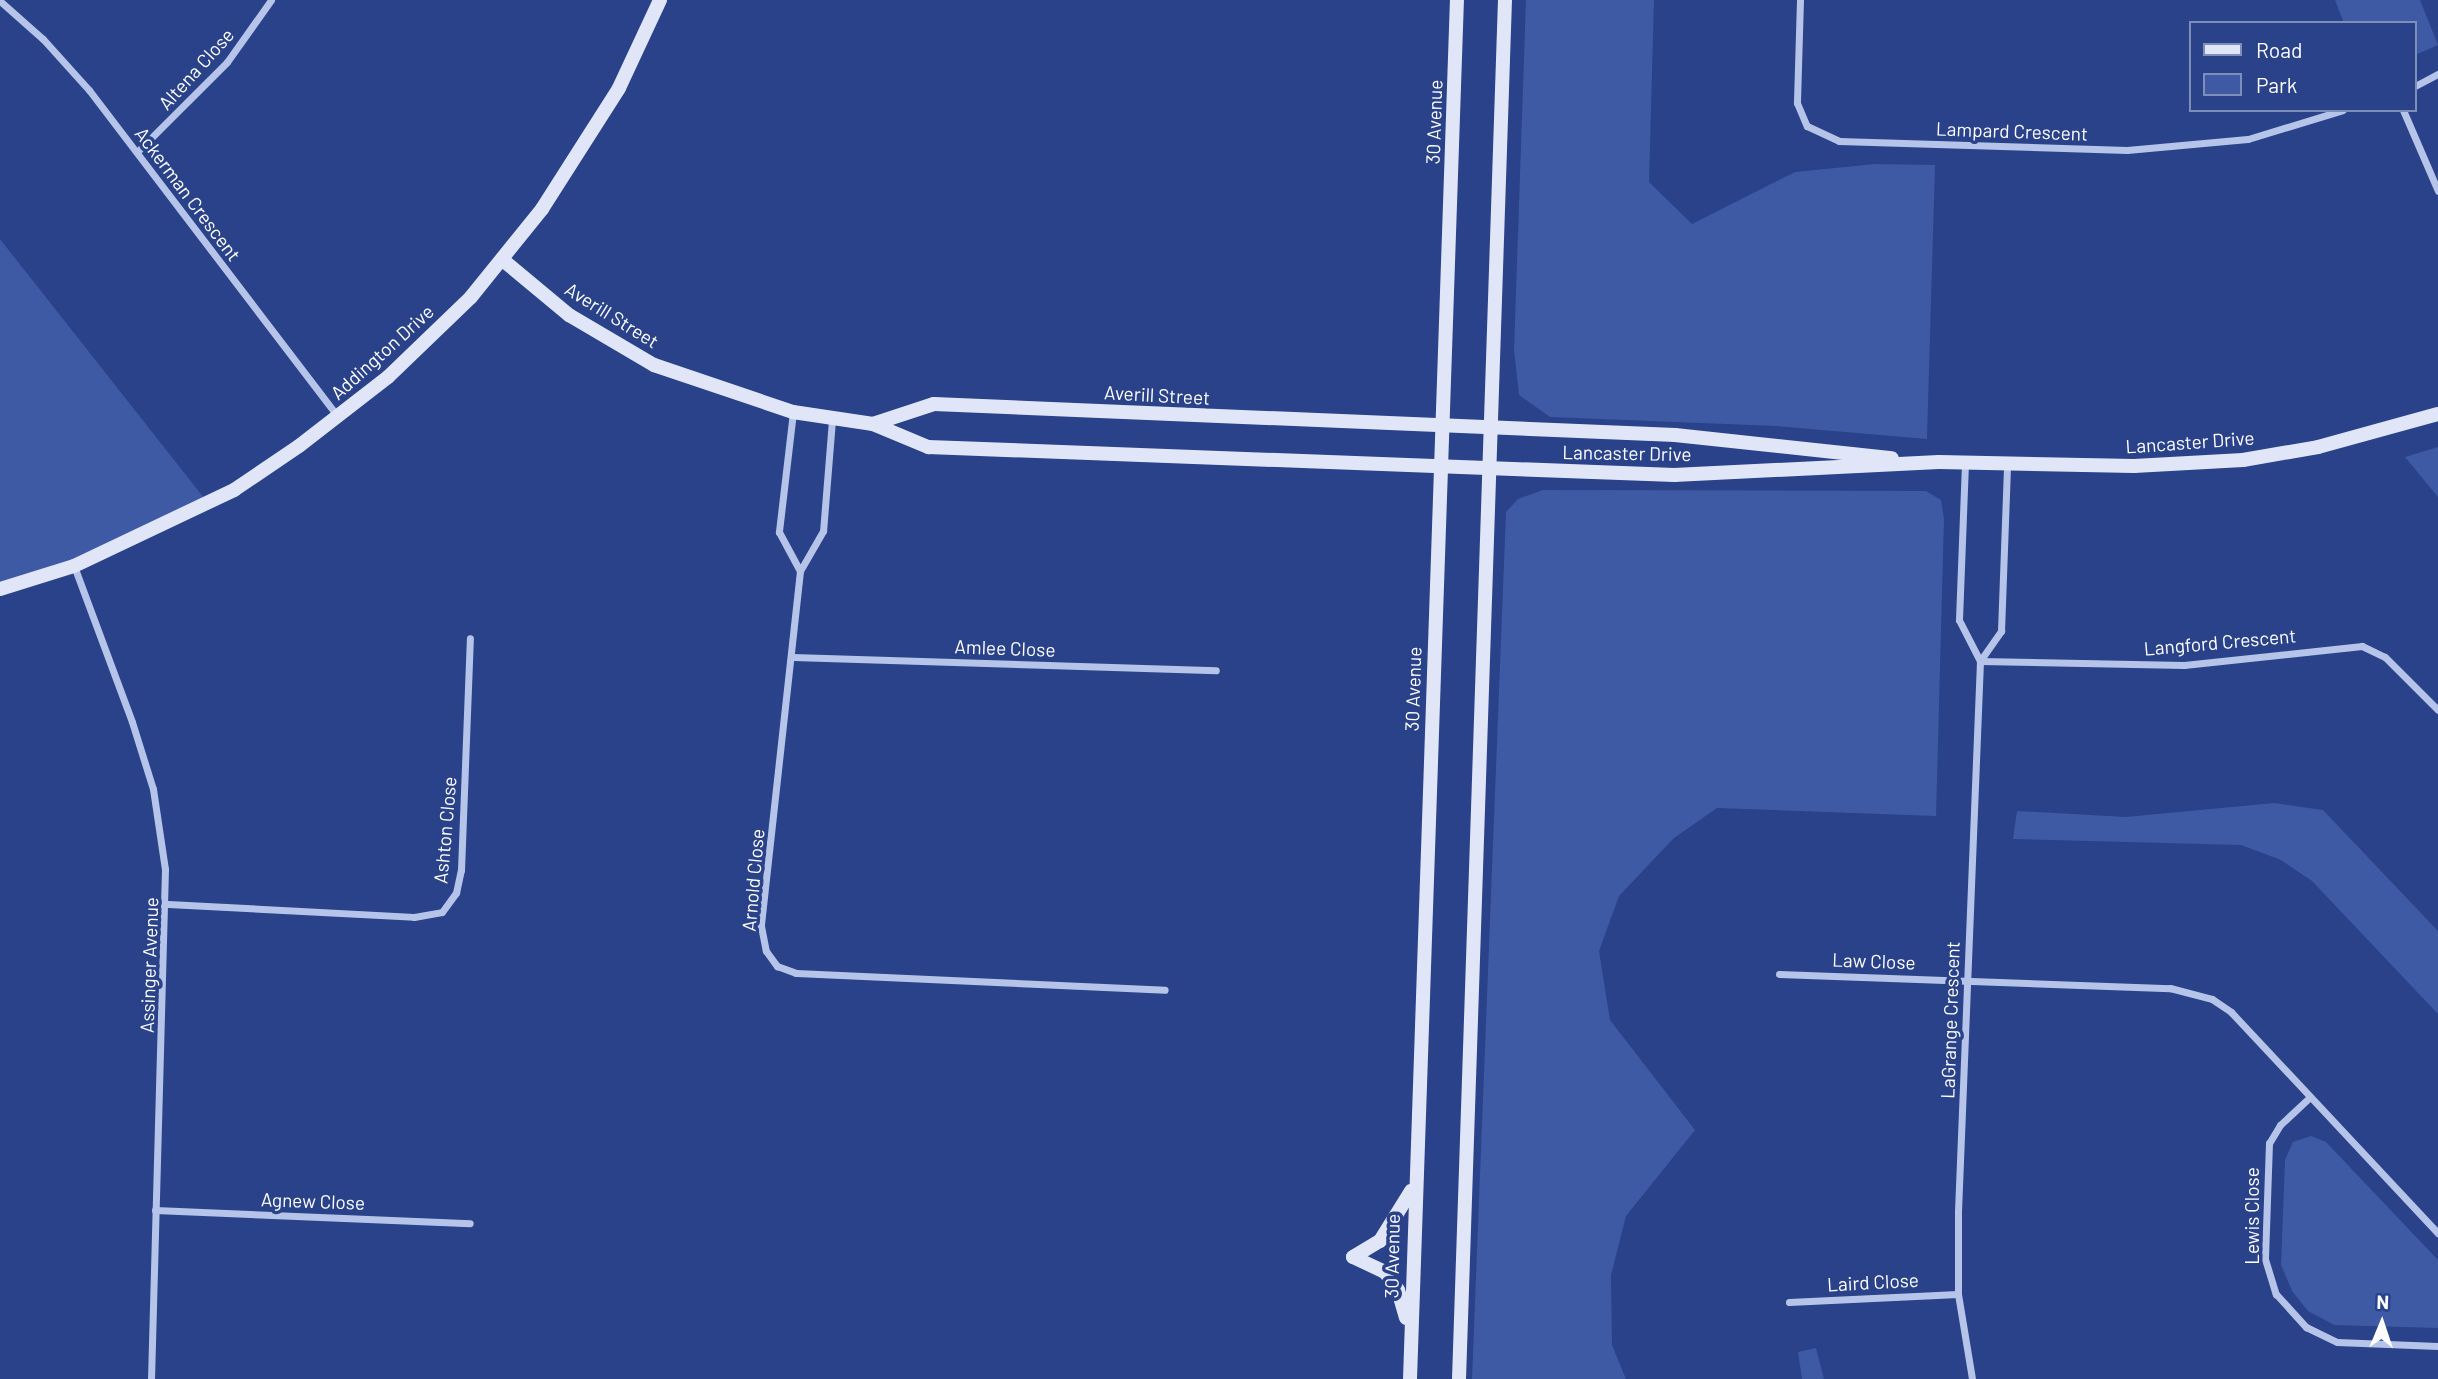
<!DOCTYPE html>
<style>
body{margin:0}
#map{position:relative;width:2438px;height:1379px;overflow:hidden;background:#294289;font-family:Barlow,sans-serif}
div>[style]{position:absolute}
.green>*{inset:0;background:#3e5aa5}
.street>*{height:7px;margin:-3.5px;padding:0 3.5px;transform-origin:3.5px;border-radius:3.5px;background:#b6c4e9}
.secondary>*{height:14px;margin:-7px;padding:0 7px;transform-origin:7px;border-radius:7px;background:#e0e6f8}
span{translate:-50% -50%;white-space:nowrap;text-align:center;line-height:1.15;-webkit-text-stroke:7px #294289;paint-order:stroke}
.street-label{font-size:19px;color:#fff}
.legend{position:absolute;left:2189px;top:21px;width:228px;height:91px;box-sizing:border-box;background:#294289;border:2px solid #7f8eb8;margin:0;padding:9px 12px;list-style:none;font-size:21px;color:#fff}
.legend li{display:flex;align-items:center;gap:14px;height:35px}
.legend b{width:35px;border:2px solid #7f8eb8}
.north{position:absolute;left:2347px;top:1288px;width:70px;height:70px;-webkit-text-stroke:5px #294289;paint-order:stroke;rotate:2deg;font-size:19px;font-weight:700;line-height:28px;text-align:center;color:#fff}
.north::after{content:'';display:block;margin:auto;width:24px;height:32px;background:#fff;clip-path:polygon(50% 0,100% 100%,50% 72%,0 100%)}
</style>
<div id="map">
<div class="green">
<i style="clip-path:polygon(1526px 0,1654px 0,1649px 182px,1692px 224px,1795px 172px,1875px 164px,1935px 165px,1927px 439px,1776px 426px,1550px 417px,1519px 395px,1514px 350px)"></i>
<i style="clip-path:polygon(2335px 0,2420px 0,2438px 45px,2415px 55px,2415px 23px,2344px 23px)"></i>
<i style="clip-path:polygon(0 239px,208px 503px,142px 536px,0 589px)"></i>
<i style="clip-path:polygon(2438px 447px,2438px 497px,2405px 457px)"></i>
<i style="clip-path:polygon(1543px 490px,1926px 491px,1941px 500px,1944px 519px,1936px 816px,1717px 808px,1674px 838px,1619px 896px,1599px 951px,1610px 1020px,1695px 1130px,1626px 1216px,1611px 1275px,1612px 1345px,1626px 1379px,1472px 1379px,1506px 512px,1518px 499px)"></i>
<i style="clip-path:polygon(2274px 803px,2323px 810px,2438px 931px,2438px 1014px,2312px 881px,2281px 860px,2241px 845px,2013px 839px,2017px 811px,2126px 817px)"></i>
<i style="clip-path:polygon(2311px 1136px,2326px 1142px,2438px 1260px,2438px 1328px,2334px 1325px,2308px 1311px,2292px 1291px,2281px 1265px,2285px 1160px,2293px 1142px)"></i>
<i style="clip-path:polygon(1816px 1348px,1824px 1379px,1802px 1379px,1798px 1352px)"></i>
</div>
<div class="street">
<i style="left:1800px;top:0;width:103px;rotate:91.7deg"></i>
<i style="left:1797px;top:103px;width:25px;rotate:67deg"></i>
<i style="left:1807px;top:126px;width:35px;rotate:25deg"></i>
<i style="left:1839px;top:141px;width:288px;rotate:1.8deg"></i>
<i style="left:2127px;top:150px;width:121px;rotate:-5.2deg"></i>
<i style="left:2248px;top:139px;width:99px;rotate:-17deg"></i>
<i style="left:0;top:1px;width:57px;rotate:41.5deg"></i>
<i style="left:43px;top:39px;width:69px;rotate:48deg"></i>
<i style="left:89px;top:90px;width:411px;rotate:52.7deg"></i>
<i style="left:2415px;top:86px;width:26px;rotate:-28deg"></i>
<i style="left:2403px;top:110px;width:88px;rotate:66.6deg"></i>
<i style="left:137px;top:152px;width:127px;rotate:-45deg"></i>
<i style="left:227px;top:62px;width:76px;rotate:-54.6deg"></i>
<i style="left:793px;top:412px;width:121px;rotate:96.7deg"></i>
<i style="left:779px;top:532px;width:44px;rotate:61.7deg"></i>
<i style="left:832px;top:420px;width:111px;rotate:94.6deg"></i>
<i style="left:823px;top:531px;width:46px;rotate:119.9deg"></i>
<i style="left:800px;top:571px;width:357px;rotate:96.3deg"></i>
<i style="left:761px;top:926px;width:25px;rotate:79deg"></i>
<i style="left:766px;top:951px;width:19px;rotate:54deg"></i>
<i style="left:777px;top:966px;width:20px;rotate:20deg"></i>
<i style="left:796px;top:973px;width:369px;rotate:2.6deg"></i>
<i style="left:1965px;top:463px;width:157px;rotate:92.2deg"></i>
<i style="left:1959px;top:620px;width:46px;rotate:62.9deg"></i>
<i style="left:1980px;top:661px;width:551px;rotate:92.29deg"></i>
<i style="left:1958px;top:1212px;width:82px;rotate:90deg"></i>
<i style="left:1958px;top:1294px;width:86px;rotate:80.6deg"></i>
<i style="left:74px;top:566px;width:166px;rotate:69.6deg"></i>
<i style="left:132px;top:722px;width:70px;rotate:72.6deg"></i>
<i style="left:153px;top:789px;width:81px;rotate:81.5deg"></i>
<i style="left:165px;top:869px;width:510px;rotate:91.57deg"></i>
<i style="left:793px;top:657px;width:423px;rotate:1.8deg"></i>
<i style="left:1980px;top:661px;width:204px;rotate:1.1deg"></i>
<i style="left:2184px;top:665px;width:179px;rotate:-6.1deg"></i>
<i style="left:2362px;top:646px;width:25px;rotate:26deg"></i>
<i style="left:2385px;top:657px;width:75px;rotate:45deg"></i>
<i style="left:1980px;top:661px;width:37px;rotate:-55deg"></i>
<i style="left:2001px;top:631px;width:167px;rotate:-87.9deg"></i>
<i style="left:168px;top:904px;width:246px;rotate:3deg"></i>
<i style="left:414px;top:917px;width:28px;rotate:-10deg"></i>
<i style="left:442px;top:912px;width:24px;rotate:-54deg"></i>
<i style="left:456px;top:893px;width:24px;rotate:-78deg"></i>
<i style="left:461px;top:870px;width:232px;rotate:-87.8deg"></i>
<i style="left:1779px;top:974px;width:391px;rotate:2.1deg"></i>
<i style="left:2170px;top:988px;width:43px;rotate:14.7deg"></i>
<i style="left:2212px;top:999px;width:23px;rotate:34deg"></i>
<i style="left:2231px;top:1012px;width:303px;rotate:46.9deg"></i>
<i style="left:2310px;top:1097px;width:41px;rotate:137deg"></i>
<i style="left:2280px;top:1125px;width:21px;rotate:121deg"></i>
<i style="left:2269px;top:1143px;width:116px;rotate:92deg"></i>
<i style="left:2265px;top:1259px;width:37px;rotate:73deg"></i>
<i style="left:2276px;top:1294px;width:45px;rotate:47.7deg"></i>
<i style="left:2306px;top:1327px;width:34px;rotate:26deg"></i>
<i style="left:2337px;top:1342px;width:101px;rotate:2.3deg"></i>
<i style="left:155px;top:1210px;width:315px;rotate:2.4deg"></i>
<i style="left:1789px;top:1302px;width:169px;rotate:-2.7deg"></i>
</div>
<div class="secondary">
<i style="left:504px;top:261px;width:85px;rotate:39.7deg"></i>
<i style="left:569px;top:315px;width:99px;rotate:30.5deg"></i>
<i style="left:654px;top:365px;width:147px;rotate:18.7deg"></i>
<i style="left:793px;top:412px;width:81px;rotate:8.5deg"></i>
<i style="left:873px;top:424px;width:60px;rotate:22.7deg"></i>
<i style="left:928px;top:447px;width:747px;rotate:2.15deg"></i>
<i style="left:1674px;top:475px;width:265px;rotate:-2.8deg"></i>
<i style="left:1939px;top:462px;width:195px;rotate:1.2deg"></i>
<i style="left:2134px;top:466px;width:109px;rotate:-3.2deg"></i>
<i style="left:2243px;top:460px;width:76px;rotate:-9.8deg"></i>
<i style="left:2318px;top:447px;width:124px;rotate:-15.4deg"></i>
<i style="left:873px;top:424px;width:64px;rotate:-18.2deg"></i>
<i style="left:934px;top:404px;width:742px;rotate:2.4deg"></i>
<i style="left:1675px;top:435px;width:218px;rotate:6.1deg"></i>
<i style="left:0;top:589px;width:77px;rotate:-17.3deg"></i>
<i style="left:74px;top:566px;width:177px;rotate:-25.4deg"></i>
<i style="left:234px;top:490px;width:78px;rotate:-34.1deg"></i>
<i style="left:299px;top:446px;width:113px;rotate:-37.8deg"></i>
<i style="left:388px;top:377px;width:115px;rotate:-43.9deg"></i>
<i style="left:471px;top:297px;width:113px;rotate:-51.1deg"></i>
<i style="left:542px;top:209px;width:143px;rotate:-57.5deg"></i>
<i style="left:619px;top:88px;width:97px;rotate:-65deg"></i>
<i style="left:1353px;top:1257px;width:35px;rotate:25deg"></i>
<i style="left:1385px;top:1272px;width:22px;rotate:54deg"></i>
<i style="left:1398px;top:1290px;width:29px;rotate:74deg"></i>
<i style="left:1353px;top:1257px;width:31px;rotate:-31deg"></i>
<i style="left:1380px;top:1241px;width:59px;rotate:-58.2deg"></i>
<i style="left:1410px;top:1379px;width:1380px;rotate:-88.05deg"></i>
<i style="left:1459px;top:1379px;width:1380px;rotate:-88.09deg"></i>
</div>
<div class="street-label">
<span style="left:196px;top:69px;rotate:-48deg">Altena Close</span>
<span style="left:1434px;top:122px;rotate:-88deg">30 Avenue</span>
<span style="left:2012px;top:131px;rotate:2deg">Lampard Crescent</span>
<span style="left:188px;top:194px;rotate:53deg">Ackerman Crescent</span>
<span style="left:612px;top:315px;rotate:32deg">Averill Street</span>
<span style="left:382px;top:352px;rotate:-42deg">Addington Drive</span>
<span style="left:1157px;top:395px;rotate:3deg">Averill Street</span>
<span style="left:2190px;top:442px;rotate:-4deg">Lancaster Drive</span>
<span style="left:1627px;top:453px;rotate:1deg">Lancaster Drive</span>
<span style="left:2220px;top:642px;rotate:-5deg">Langford Crescent</span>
<span style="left:1005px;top:648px;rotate:2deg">Amlee Close</span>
<span style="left:1413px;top:689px;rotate:-88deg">30 Avenue</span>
<span style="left:445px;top:830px;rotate:-85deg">Ashton Close</span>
<span style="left:753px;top:880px;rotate:-85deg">Arnold Close</span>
<span style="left:1874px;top:961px;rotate:2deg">Law Close</span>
<span style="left:149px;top:965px;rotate:-88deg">Assinger Avenue</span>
<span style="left:1950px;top:1020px;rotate:-88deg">LaGrange Crescent</span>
<span style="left:313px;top:1201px;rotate:2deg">Agnew Close</span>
<span style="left:2252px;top:1216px;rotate:-90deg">Lewis Close</span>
<span style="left:1392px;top:1256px;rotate:-89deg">30 Avenue</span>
<span style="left:1873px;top:1282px;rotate:-3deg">Laird Close</span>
</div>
<ul class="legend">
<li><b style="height:9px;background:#e0e6f8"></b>Road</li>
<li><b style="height:19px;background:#3e5aa5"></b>Park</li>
</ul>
<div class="north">N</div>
</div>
